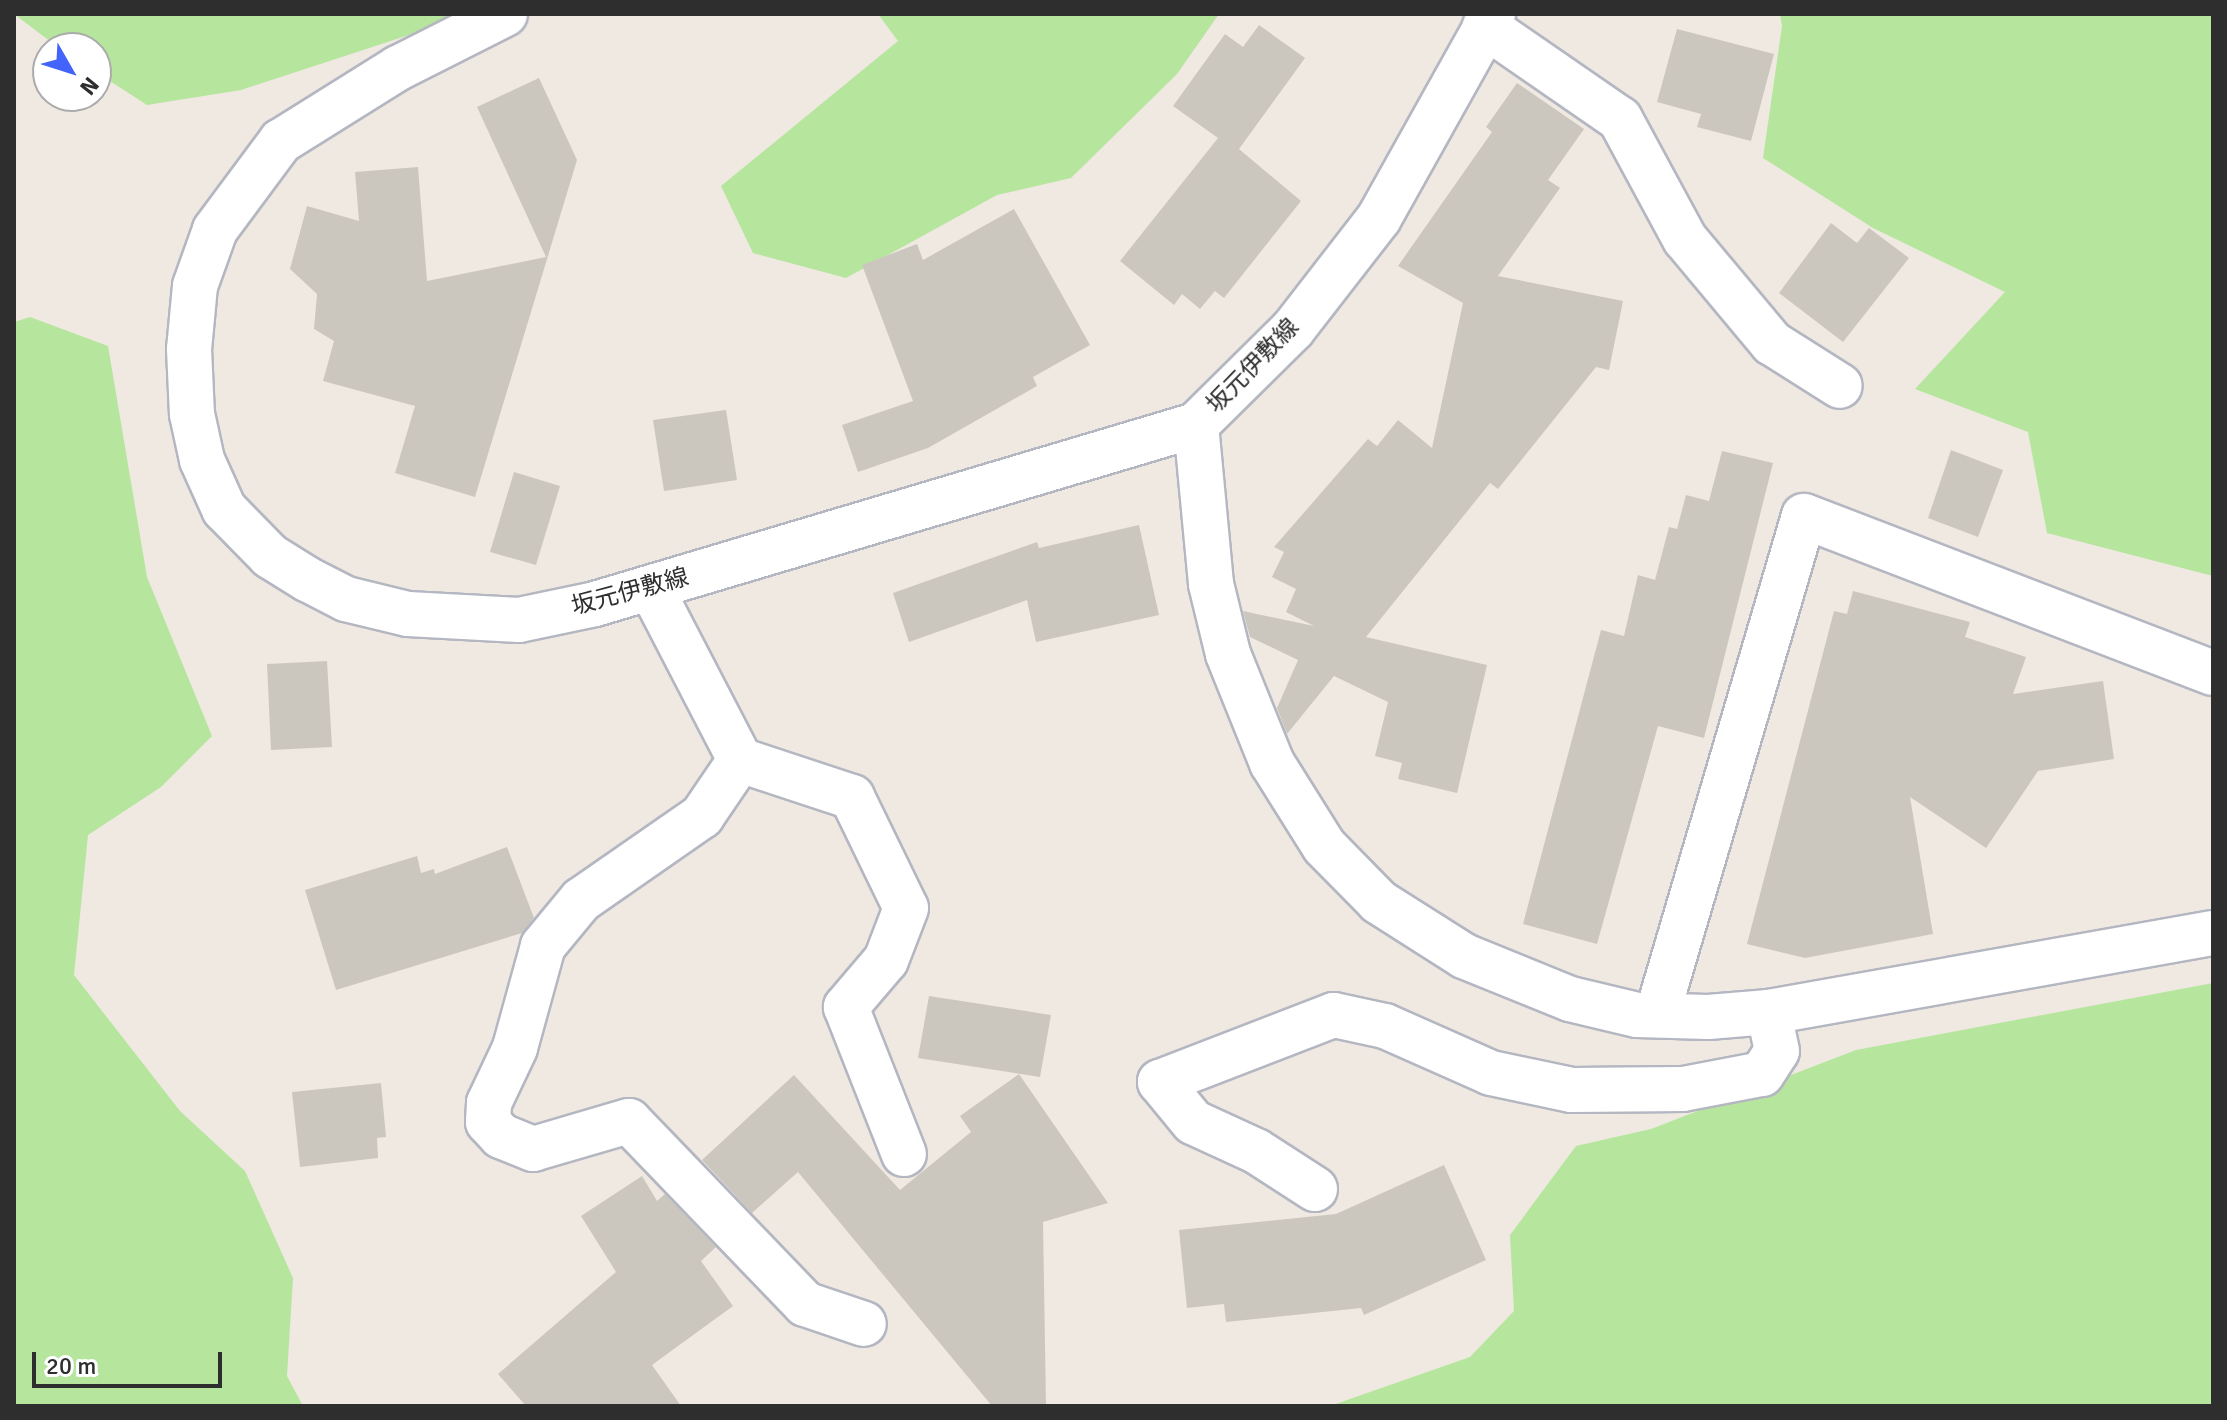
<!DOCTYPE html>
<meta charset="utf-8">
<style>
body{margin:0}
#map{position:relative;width:2227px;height:1420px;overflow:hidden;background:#efe9e1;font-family:Signika,"Noto Sans JP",sans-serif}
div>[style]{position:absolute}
.green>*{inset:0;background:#b6e59e}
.building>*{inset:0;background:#cbc7bf}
.roads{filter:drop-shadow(2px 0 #b4b7c1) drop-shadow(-2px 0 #b4b7c1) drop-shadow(0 2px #b4b7c1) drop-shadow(0 -2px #b4b7c1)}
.street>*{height:44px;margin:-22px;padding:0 22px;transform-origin:22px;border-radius:22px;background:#fff}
.secondary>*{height:44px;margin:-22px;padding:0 22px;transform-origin:22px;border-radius:22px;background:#fff}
span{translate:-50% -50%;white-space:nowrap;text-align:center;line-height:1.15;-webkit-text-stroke:7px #fff;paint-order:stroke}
.street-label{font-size:24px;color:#2e2e2e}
.frame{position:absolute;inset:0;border:16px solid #2e2e2e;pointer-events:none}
.north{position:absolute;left:32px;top:32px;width:80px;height:80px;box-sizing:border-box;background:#fff;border:2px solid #ababab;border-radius:50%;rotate:129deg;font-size:22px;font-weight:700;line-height:32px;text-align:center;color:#2e2e2e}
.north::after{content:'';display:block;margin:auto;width:28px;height:36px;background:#4264fb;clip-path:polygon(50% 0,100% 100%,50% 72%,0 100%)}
.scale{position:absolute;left:32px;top:1352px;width:190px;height:36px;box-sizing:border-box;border:4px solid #2e2e2e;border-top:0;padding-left:10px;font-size:24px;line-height:28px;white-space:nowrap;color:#2e2e2e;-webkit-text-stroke:6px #fff;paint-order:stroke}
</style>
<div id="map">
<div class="green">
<i style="clip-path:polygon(14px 14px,473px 14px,241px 90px,147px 105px,96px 72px,96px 48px,59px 48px)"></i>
<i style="clip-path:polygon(878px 14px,1219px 14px,1177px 74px,1071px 178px,997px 195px,846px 278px,753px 253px,721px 186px,898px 41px)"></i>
<i style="clip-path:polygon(1780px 14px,2213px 14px,2213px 576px,2047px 533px,2028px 432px,1915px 389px,2005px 292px,1873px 228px,1763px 158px,1782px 26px)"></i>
<i style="clip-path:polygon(30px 317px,108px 346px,147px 577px,212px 736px,161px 787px,88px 835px,74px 975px,180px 1111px,245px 1171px,293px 1278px,287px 1376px,303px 1406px,14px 1406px,14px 322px)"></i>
<i style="clip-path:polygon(2213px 983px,2213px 1406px,1330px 1406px,1470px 1357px,1514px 1311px,1510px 1235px,1576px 1146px,1651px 1129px,1856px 1050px)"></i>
</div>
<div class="building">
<i style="clip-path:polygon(1259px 25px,1305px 58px,1239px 149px,1301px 201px,1224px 298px,1215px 291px,1200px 309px,1182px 294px,1174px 305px,1120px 261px,1218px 138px,1173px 106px,1225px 34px,1243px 47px)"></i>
<i style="clip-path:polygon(1677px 29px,1774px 54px,1751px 141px,1697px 127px,1701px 114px,1657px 102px)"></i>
<i style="clip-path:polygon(539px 78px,577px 160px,475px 497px,395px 473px,415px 406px,323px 381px,334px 341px,314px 329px,317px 294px,290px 269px,307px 206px,359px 221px,355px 172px,418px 167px,427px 281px,546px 257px,477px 107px)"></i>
<i style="clip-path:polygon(1517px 83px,1584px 129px,1548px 180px,1560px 188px,1498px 276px,1623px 301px,1609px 370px,1596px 367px,1498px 489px,1490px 483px,1366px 637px,1487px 665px,1457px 793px,1398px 779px,1402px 763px,1375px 756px,1388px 702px,1334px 676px,1287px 734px,1277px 708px,1298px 660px,1250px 637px,1243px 611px,1314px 626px,1286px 612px,1296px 589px,1272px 577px,1284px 552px,1274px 547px,1368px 439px,1377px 446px,1398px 420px,1432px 448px,1463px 303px,1398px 266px,1492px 132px,1486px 127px)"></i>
<i style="clip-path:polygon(1014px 209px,1090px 345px,1033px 377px,1037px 386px,928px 448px,858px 472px,842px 425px,913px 401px,862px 265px,917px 244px,923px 260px)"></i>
<i style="clip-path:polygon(1831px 223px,1857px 243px,1869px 228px,1909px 258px,1843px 342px,1779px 293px)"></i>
<i style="clip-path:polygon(726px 410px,737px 480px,664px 491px,653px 420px)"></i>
<i style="clip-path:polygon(1951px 450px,2003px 470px,1978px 537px,1928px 518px)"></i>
<i style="clip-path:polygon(1722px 451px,1773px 463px,1704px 738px,1658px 726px,1597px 944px,1523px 924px,1601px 630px,1624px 636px,1638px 575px,1655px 580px,1669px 527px,1677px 529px,1686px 495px,1709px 501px)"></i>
<i style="clip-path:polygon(514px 472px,560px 486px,536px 565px,490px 552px)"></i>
<i style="clip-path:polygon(1139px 525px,1159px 615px,1036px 642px,1027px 600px,909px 642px,893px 593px,1037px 542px,1039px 548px)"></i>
<i style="clip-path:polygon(1853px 591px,1970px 622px,1965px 637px,2026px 657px,2013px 694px,2103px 681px,2114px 759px,2038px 771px,1986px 848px,1910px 797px,1933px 934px,1805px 958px,1747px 944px,1834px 611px,1847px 614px)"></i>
<i style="clip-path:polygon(327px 661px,332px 747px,271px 750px,267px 664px)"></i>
<i style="clip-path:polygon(507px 847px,534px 918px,522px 933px,336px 990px,305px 890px,417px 856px,421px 873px,434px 869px,435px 874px)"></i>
<i style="clip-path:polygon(929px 996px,1051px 1015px,1040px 1077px,918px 1058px)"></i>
<i style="clip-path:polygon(1019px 1074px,1108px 1203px,1043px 1222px,1046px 1406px,992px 1406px,798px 1172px,752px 1213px,702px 1160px,794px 1075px,900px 1190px,971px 1132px,960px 1116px)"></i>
<i style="clip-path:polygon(381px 1083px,386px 1137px,377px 1138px,378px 1158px,300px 1167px,292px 1092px)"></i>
<i style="clip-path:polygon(1444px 1165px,1486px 1260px,1364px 1315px,1361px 1308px,1226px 1322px,1224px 1304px,1187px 1308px,1179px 1230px,1336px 1214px)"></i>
<i style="clip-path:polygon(642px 1176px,657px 1201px,665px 1194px,716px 1247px,701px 1261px,733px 1306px,652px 1365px,681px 1406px,526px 1406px,498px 1374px,616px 1272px,581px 1216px)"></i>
</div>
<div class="roads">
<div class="street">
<i style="left:1485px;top:26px;width:164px;rotate:34.6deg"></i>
<i style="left:1620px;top:119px;width:136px;rotate:61.6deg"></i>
<i style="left:1685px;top:239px;width:136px;rotate:50.1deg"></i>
<i style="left:1772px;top:343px;width:80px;rotate:32.3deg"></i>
<i style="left:651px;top:588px;width:194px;rotate:62.6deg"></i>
<i style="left:740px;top:760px;width:68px;rotate:124.2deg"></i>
<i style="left:702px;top:816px;width:147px;rotate:145.2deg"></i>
<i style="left:581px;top:900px;width:60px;rotate:129.6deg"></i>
<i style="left:543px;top:946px;width:106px;rotate:105.4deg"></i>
<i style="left:515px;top:1048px;width:61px;rotate:115.3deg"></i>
<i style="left:489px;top:1103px;width:19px;rotate:93deg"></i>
<i style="left:488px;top:1122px;width:19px;rotate:47deg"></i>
<i style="left:501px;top:1136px;width:35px;rotate:22deg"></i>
<i style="left:533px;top:1149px;width:100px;rotate:-16.3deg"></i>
<i style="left:629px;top:1121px;width:254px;rotate:46.1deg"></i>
<i style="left:805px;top:1304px;width:62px;rotate:18.7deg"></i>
<i style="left:740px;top:760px;width:118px;rotate:18.3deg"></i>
<i style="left:852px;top:797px;width:123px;rotate:64.1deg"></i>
<i style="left:906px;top:908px;width:56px;rotate:111deg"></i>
<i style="left:886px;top:960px;width:62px;rotate:130.4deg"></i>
<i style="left:846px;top:1007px;width:158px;rotate:68.5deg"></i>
<i style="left:1657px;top:1015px;width:520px;rotate:-73.59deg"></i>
<i style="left:1804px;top:516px;width:438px;rotate:21deg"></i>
<i style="left:1315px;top:1189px;width:70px;rotate:-147.2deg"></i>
<i style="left:1256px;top:1151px;width:69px;rotate:-155.3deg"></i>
<i style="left:1193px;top:1122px;width:52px;rotate:-129.5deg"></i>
<i style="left:1160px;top:1082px;width:186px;rotate:-21.1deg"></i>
<i style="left:1334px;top:1015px;width:52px;rotate:12.2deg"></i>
<i style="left:1385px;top:1026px;width:116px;rotate:23.9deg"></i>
<i style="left:1491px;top:1073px;width:83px;rotate:11.9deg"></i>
<i style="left:1572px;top:1090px;width:111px;rotate:-0.5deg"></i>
<i style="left:1683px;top:1089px;width:80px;rotate:-10.8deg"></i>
<i style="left:1762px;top:1074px;width:27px;rotate:-57deg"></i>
<i style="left:1777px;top:1051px;width:40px;rotate:-102deg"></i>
</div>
<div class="secondary">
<i style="left:505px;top:14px;width:120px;rotate:153.2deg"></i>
<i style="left:398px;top:68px;width:138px;rotate:148deg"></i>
<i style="left:281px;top:141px;width:111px;rotate:126.6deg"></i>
<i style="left:215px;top:230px;width:59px;rotate:109.7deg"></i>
<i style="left:195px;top:286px;width:63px;rotate:95.4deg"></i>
<i style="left:189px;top:349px;width:65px;rotate:87.4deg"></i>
<i style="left:192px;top:414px;width:47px;rotate:77.7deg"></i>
<i style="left:202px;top:460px;width:54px;rotate:65.8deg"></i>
<i style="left:224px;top:509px;width:66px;rotate:45.6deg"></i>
<i style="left:270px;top:556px;width:44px;rotate:31.9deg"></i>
<i style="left:307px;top:579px;width:44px;rotate:27.1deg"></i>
<i style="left:346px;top:599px;width:64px;rotate:13.6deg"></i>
<i style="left:408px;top:614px;width:111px;rotate:3.1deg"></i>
<i style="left:519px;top:620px;width:78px;rotate:-11.9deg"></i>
<i style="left:595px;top:604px;width:627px;rotate:-16.59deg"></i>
<i style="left:1196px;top:425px;width:136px;rotate:-44.7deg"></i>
<i style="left:1293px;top:329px;width:140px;rotate:-52.2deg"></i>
<i style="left:1379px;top:218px;width:234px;rotate:-60.8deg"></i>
<i style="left:1196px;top:425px;width:160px;rotate:84.6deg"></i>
<i style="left:1211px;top:584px;width:72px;rotate:76.3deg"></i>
<i style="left:1228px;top:654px;width:118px;rotate:68deg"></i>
<i style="left:1272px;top:763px;width:98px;rotate:57.9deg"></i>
<i style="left:1324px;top:846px;width:78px;rotate:45.5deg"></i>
<i style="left:1379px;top:902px;width:101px;rotate:32.4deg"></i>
<i style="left:1464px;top:956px;width:114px;rotate:22.1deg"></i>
<i style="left:1570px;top:999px;width:69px;rotate:13.4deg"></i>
<i style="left:1637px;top:1015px;width:71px;rotate:1.6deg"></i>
<i style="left:1708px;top:1017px;width:61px;rotate:-4.7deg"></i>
<i style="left:1769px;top:1012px;width:451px;rotate:-10.1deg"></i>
</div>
</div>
<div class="street-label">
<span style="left:1253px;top:366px;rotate:-46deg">坂元伊敷線</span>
<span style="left:630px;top:592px;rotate:-15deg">坂元伊敷線</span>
</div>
<div class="frame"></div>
<div class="north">N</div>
<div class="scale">20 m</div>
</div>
